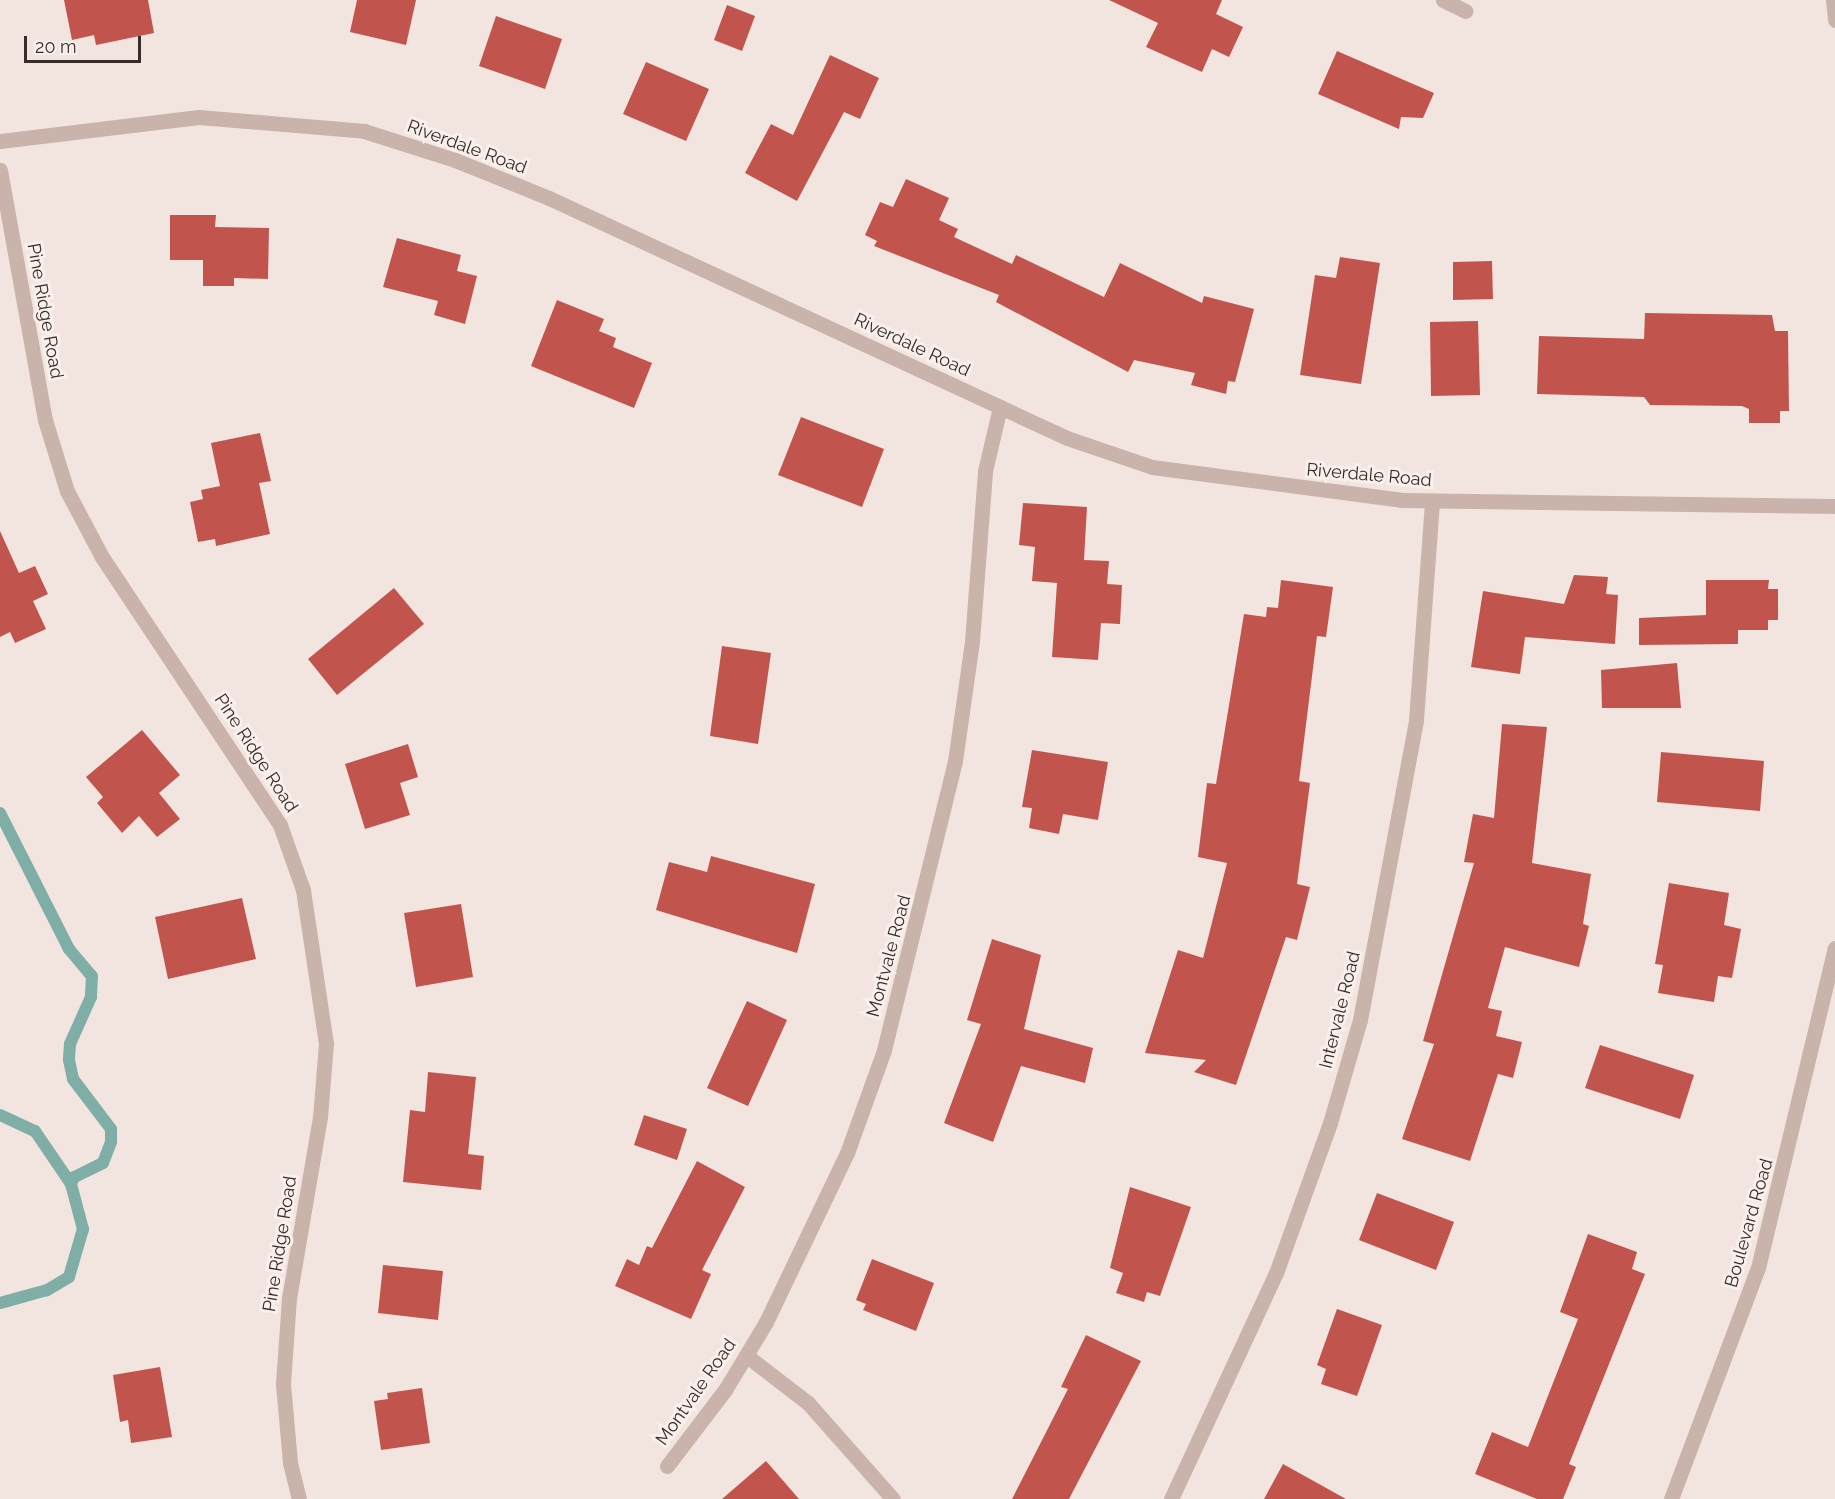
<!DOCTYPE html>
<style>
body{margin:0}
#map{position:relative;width:1835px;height:1499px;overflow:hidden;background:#f2e5df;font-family:Raleway,sans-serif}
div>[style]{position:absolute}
.stream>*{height:12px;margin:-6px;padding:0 6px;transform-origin:6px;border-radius:6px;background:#7faea7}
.building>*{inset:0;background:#c1554e}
.street>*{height:15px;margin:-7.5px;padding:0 7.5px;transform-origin:7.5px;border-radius:7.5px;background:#cab3ab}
span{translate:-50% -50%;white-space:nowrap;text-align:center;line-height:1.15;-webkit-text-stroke:6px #f9f0eb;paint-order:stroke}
.street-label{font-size:18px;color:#382c2a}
.scale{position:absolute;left:24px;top:36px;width:117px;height:27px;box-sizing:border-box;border:3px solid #382c2a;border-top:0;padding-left:8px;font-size:18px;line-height:21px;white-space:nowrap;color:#382c2a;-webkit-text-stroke:4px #f9f0eb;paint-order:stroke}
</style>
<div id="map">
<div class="stream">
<i style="left:0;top:813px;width:153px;rotate:63.1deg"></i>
<i style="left:69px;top:949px;width:35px;rotate:50deg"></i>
<i style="left:92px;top:976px;width:21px;rotate:93deg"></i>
<i style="left:91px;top:997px;width:51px;rotate:114.1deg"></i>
<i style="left:70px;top:1044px;width:16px;rotate:94deg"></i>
<i style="left:69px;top:1060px;width:19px;rotate:78deg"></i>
<i style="left:73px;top:1079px;width:63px;rotate:52.8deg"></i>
<i style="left:111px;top:1129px;width:13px;rotate:90deg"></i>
<i style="left:111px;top:1142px;width:22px;rotate:111deg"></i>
<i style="left:103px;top:1163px;width:32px;rotate:154deg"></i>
<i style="left:74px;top:1177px;width:8px;rotate:113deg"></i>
<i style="left:71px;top:1184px;width:47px;rotate:75.1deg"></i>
<i style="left:83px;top:1229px;width:50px;rotate:106.3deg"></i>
<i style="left:69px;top:1277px;width:26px;rotate:149deg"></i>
<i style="left:47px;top:1290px;width:49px;rotate:164.5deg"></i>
<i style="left:0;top:1115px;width:38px;rotate:25deg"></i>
<i style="left:35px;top:1131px;width:64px;rotate:55.8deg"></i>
</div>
<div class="building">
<i style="clip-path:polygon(64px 0,148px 0,154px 33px,96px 45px,94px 35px,72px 40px)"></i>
<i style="clip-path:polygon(357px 0,416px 0,406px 45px,350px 32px)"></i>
<i style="clip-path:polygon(1109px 0,1222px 0,1216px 14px,1243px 27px,1229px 57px,1212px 49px,1202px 72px,1146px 47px,1158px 23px)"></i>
<i style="clip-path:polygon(727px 5px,755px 16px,742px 51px,714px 40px)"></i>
<i style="clip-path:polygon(496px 16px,562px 39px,545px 89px,479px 66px)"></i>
<i style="clip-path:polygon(1337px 51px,1434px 93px,1423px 118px,1401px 117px,1399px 129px,1318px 94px)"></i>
<i style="clip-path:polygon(830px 55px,879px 78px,860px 119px,844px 112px,797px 201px,745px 173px,771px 124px,793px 135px)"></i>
<i style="clip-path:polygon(646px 62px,709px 89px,686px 141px,623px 114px)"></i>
<i style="clip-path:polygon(906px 179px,949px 198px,939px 220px,958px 229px,954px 237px,1012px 264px,1016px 255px,1104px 297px,1120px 263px,1202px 303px,1204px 296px,1254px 309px,1235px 382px,1228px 381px,1226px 394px,1191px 385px,1195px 373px,1134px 360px,1128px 372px,996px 302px,999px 295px,874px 246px,877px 241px,865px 235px,880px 202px,893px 207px)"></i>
<i style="clip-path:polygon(170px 215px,216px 215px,215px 227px,269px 228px,268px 279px,234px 278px,234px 286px,203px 286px,203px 260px,170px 260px)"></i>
<i style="clip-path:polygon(397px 238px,461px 255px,457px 271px,477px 276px,465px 324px,434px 315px,438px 301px,383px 287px)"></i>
<i style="clip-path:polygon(1340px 257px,1380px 263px,1361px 384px,1300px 375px,1315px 275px,1336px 278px)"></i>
<i style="clip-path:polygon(1492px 261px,1493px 299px,1453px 300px,1453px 262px)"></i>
<i style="clip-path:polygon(557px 300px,604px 319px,599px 331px,616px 338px,613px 347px,652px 363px,634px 408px,531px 366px)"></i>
<i style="clip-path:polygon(1645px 313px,1772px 315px,1775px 331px,1788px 331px,1789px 411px,1780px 411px,1780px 423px,1749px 423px,1749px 409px,1742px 406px,1650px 405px,1644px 397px,1537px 394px,1539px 336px,1644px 339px)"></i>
<i style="clip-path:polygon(1478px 321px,1480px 395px,1431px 396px,1430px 322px)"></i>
<i style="clip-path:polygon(801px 417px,884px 449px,862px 507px,778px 475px)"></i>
<i style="clip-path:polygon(260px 433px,271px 481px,259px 483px,270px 534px,216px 546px,215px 539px,198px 542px,190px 502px,203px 499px,201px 490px,220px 486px,211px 443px)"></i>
<i style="clip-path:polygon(1023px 503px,1087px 507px,1084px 560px,1109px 561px,1107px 584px,1122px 585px,1120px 624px,1101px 623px,1098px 660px,1052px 657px,1057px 583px,1032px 581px,1035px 547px,1019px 545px)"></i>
<i style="clip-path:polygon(0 531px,19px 573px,35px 566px,48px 594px,33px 601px,46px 629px,15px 643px,10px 632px,0 637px)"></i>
<i style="clip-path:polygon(1574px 575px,1608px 577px,1606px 594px,1618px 595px,1615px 644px,1525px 637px,1520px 674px,1471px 667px,1483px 591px,1564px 604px)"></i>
<i style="clip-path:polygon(1281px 580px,1333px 587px,1326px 637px,1317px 636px,1299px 781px,1310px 783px,1297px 884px,1310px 887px,1297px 940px,1286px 937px,1236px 1085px,1194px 1072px,1206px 1060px,1145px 1053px,1178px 950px,1203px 958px,1227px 863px,1198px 857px,1207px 783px,1216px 784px,1244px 614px,1266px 617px,1267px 607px,1278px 608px)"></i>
<i style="clip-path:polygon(1706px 580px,1769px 580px,1768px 589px,1778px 589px,1778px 620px,1768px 620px,1768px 630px,1738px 630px,1738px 644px,1639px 645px,1639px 618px,1706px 615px)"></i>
<i style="clip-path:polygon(394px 588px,424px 624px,337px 695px,308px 659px)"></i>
<i style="clip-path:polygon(722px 646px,771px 653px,758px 744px,710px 736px)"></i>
<i style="clip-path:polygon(1677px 663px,1681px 708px,1602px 708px,1601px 670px)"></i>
<i style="clip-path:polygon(1502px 724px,1547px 727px,1532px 863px,1591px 874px,1583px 924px,1589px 926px,1579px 967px,1505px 947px,1488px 1008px,1502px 1011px,1496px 1036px,1522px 1042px,1513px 1078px,1498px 1074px,1470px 1161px,1402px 1139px,1434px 1044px,1423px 1041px,1474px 863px,1464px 862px,1473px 814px,1494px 818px)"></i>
<i style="clip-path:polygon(142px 730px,180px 775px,159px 793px,180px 819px,157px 837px,139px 816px,122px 833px,97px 803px,103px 797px,86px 777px)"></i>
<i style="clip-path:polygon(408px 744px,418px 777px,400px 783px,410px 815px,365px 829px,345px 764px)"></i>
<i style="clip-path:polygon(1032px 750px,1108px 762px,1098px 820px,1063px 814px,1059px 834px,1029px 828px,1032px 808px,1022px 807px)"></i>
<i style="clip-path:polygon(1661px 752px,1764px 761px,1760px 811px,1657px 802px)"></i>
<i style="clip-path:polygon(711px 856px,815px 884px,797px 953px,656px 910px,669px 862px,707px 872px)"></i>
<i style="clip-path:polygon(1669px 883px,1729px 893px,1724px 925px,1741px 929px,1732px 978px,1718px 976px,1714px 1002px,1658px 993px,1663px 965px,1655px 964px)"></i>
<i style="clip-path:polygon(242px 898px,256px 959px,168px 979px,155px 917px)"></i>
<i style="clip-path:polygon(461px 904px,473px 977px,416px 987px,404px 913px)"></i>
<i style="clip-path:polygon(992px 939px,1041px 955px,1024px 1029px,1093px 1048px,1085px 1083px,1021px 1066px,993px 1142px,944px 1123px,981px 1024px,967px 1020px)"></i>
<i style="clip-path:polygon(747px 1001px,787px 1020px,748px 1106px,707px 1088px)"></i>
<i style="clip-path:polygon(1600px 1045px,1694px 1075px,1680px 1119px,1585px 1088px)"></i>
<i style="clip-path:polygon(428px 1072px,476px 1077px,468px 1154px,484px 1156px,481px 1190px,403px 1182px,410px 1110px,425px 1112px)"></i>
<i style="clip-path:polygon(644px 1115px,687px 1129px,677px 1160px,634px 1145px)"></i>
<i style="clip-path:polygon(697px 1161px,745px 1187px,702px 1270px,711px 1274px,691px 1319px,615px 1286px,627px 1259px,639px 1265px,647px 1246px,652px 1248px)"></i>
<i style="clip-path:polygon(1130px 1187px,1191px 1207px,1160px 1296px,1147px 1292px,1144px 1302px,1116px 1293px,1123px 1273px,1110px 1268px)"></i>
<i style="clip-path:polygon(1377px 1193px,1454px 1222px,1436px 1270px,1359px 1240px)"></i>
<i style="clip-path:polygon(1588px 1234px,1637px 1252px,1632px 1269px,1645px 1274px,1569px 1464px,1576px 1467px,1563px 1499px,1537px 1499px,1475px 1474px,1492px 1432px,1528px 1447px,1578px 1319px,1560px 1312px)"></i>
<i style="clip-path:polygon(872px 1259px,934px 1283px,916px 1331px,863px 1310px,866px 1304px,856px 1300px)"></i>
<i style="clip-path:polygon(383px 1265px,443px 1271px,438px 1320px,378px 1313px)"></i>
<i style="clip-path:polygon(1337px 1309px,1382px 1325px,1357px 1396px,1321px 1384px,1326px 1369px,1317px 1365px)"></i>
<i style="clip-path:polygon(1086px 1335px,1141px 1361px,1069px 1499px,1012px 1499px,1068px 1389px,1061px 1387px)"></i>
<i style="clip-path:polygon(160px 1367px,172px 1437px,131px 1443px,128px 1420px,120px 1422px,113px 1375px)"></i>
<i style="clip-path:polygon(422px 1388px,430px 1443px,381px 1450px,374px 1401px,388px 1399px,387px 1393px)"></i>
<i style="clip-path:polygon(766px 1461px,799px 1499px,722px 1499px)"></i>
<i style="clip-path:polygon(1283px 1464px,1346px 1499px,1264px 1499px)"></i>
</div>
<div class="street">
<i style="left:1443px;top:0;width:25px;rotate:26deg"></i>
<i style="left:1833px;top:0;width:20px;rotate:84deg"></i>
<i style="left:0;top:141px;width:200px;rotate:-6.9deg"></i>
<i style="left:199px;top:117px;width:166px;rotate:4.8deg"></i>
<i style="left:364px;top:131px;width:96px;rotate:17.7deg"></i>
<i style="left:455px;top:160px;width:101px;rotate:22deg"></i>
<i style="left:549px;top:198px;width:571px;rotate:24.86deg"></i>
<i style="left:1067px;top:438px;width:90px;rotate:18.8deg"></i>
<i style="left:1152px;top:467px;width:251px;rotate:7.5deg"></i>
<i style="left:1401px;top:500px;width:434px;rotate:0.8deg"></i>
<i style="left:0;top:170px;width:254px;rotate:79.8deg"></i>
<i style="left:45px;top:420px;width:74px;rotate:72.8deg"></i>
<i style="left:67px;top:491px;width:75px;rotate:62.1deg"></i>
<i style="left:102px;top:557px;width:322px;rotate:56.4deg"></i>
<i style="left:280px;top:825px;width:69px;rotate:70.5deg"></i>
<i style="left:303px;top:890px;width:155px;rotate:81.5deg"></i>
<i style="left:326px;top:1043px;width:74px;rotate:94.6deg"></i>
<i style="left:320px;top:1117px;width:184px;rotate:99.7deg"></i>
<i style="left:289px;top:1298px;width:86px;rotate:94deg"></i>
<i style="left:283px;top:1384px;width:79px;rotate:84.9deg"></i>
<i style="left:290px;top:1463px;width:37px;rotate:76deg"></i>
<i style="left:747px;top:1356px;width:77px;rotate:37.6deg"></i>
<i style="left:808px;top:1403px;width:128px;rotate:48.5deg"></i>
<i style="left:667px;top:1466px;width:96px;rotate:-52.7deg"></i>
<i style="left:725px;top:1390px;width:79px;rotate:-58.9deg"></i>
<i style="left:766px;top:1322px;width:187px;rotate:-64.4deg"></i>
<i style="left:847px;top:1153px;width:109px;rotate:-70.2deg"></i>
<i style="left:884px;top:1050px;width:298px;rotate:-76.2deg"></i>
<i style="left:955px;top:761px;width:121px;rotate:-81.9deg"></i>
<i style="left:972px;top:641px;width:170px;rotate:-85.6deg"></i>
<i style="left:985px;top:471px;width:66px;rotate:-76.8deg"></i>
<i style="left:1171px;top:1499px;width:249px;rotate:-65.1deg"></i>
<i style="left:1276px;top:1273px;width:159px;rotate:-70.2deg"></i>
<i style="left:1330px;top:1123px;width:107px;rotate:-73.8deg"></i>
<i style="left:1360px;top:1020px;width:305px;rotate:-79.4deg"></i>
<i style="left:1416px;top:720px;width:220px;rotate:-85.8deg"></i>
<i style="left:1671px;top:1499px;width:247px;rotate:-69.4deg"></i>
<i style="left:1758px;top:1268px;width:329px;rotate:-76.5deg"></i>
</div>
<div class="street-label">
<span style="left:467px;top:147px;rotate:20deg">Riverdale Road</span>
<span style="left:45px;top:311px;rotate:80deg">Pine Ridge Road</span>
<span style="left:912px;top:345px;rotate:25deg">Riverdale Road</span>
<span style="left:1369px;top:475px;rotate:5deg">Riverdale Road</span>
<span style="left:256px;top:753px;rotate:57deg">Pine Ridge Road</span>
<span style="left:889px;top:956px;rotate:-75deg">Montvale Road</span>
<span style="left:1340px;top:1010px;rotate:-76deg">Intervale Road</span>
<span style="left:1749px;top:1223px;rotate:-74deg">Boulevard Road</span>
<span style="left:280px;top:1244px;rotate:-81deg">Pine Ridge Road</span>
<span style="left:696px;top:1392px;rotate:-55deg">Montvale Road</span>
</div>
<div class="scale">20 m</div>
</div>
